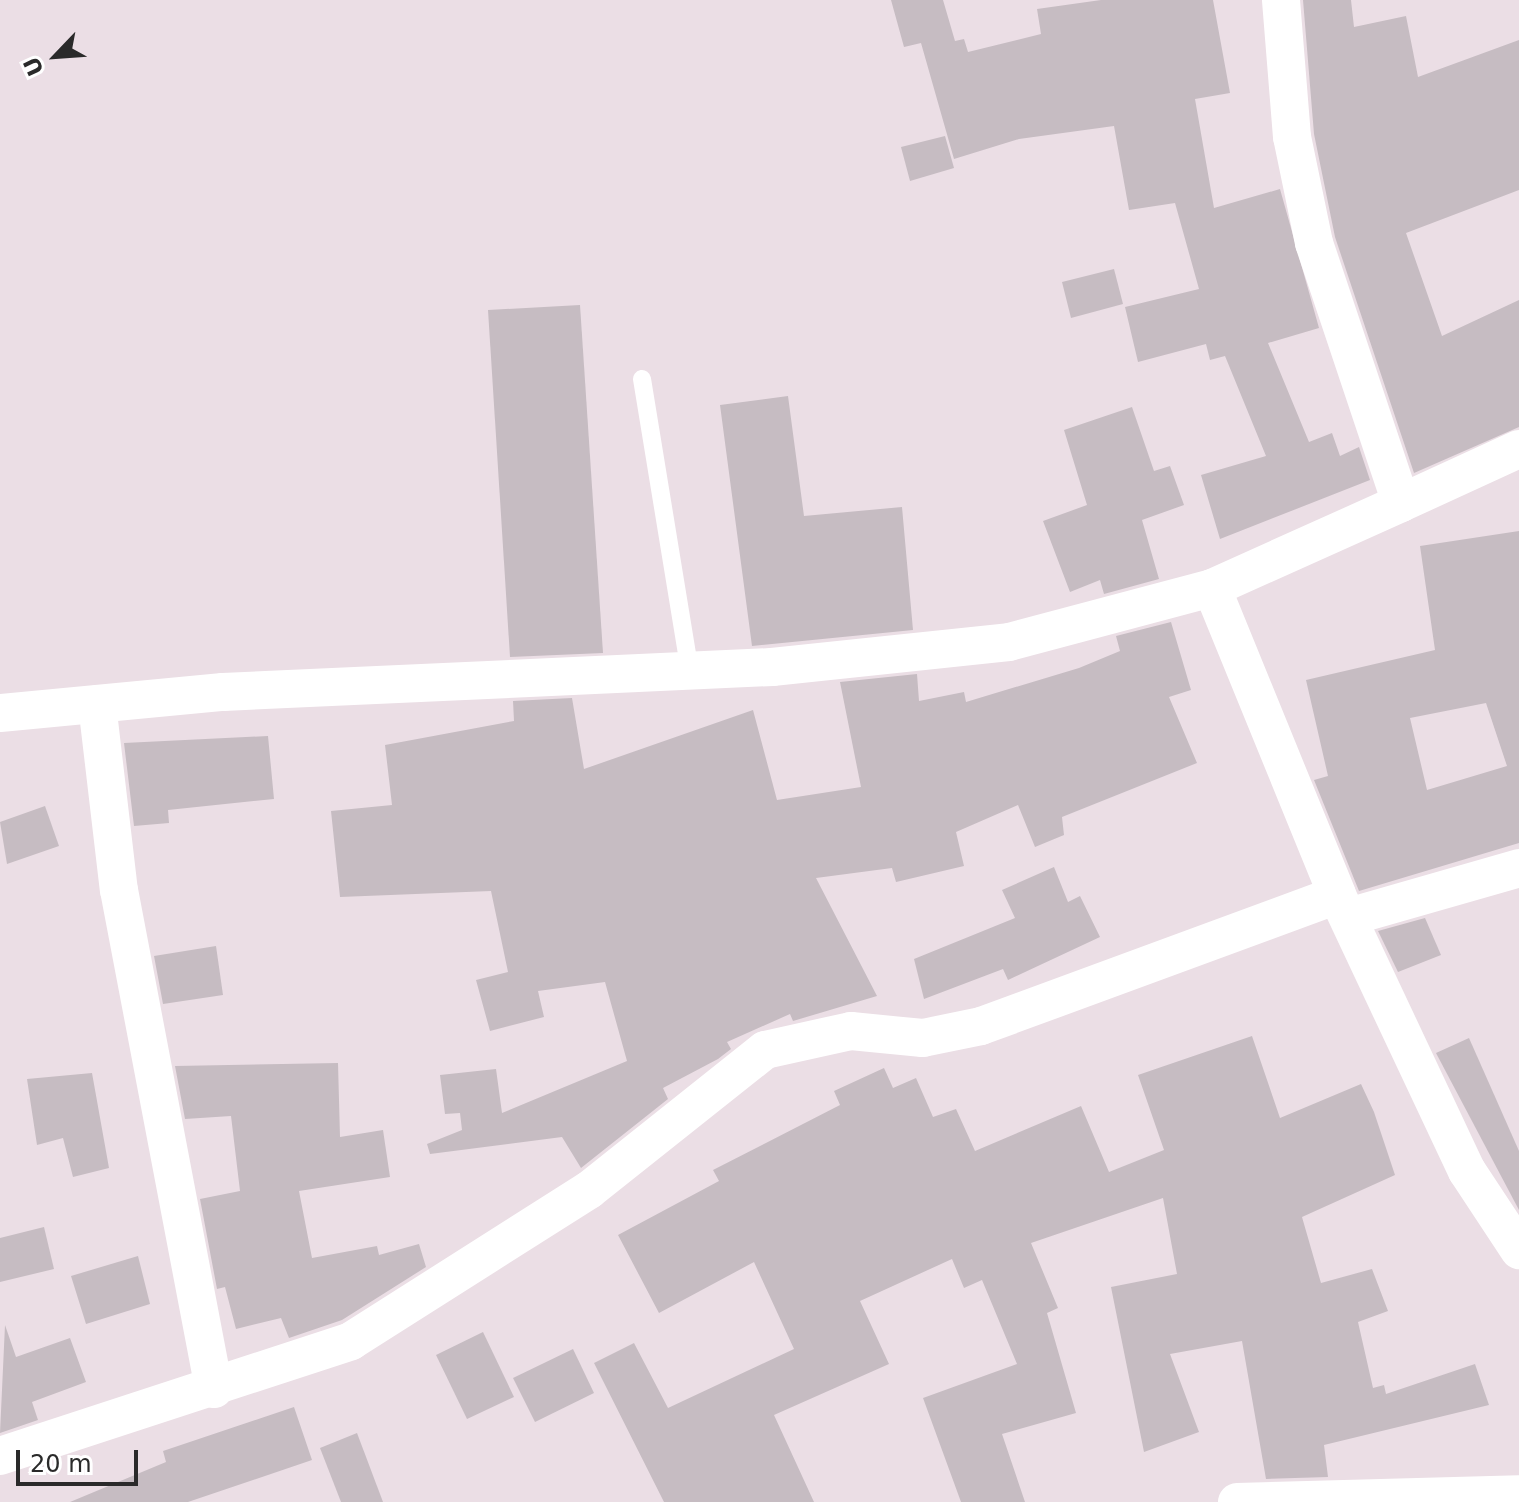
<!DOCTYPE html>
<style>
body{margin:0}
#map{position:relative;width:1519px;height:1502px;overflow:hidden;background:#ebdee5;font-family:"DejaVu Sans",sans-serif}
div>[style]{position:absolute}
.building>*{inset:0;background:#c6bcc2}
.lane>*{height:18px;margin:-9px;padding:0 9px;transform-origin:9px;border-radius:9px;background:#fff}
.street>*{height:38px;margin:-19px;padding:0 19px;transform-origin:19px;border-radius:19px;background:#fff}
span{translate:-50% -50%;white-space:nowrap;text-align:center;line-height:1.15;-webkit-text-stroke:7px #fff;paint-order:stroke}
.north{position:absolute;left:16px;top:16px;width:80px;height:80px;-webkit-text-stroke:6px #fff;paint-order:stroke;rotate:245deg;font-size:22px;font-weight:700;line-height:32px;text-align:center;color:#2a2a2a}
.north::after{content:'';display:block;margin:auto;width:28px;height:36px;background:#2a2a2a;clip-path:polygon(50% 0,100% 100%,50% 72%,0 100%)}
.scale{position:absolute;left:16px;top:1450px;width:122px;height:36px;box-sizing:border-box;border:4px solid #2a2a2a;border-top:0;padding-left:10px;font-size:24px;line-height:28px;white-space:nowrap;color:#2a2a2a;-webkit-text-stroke:6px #fff;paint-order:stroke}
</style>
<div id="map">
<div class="building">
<i style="clip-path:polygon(891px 0,943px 0,955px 41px,964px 39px,968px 52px,1041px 34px,1037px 9px,1101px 0,1213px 0,1230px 93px,1195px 99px,1214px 208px,1280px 189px,1319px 328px,1268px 343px,1309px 442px,1332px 433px,1340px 456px,1359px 447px,1370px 480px,1220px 539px,1201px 475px,1266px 456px,1225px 356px,1210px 360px,1206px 344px,1138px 362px,1125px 307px,1199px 289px,1175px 203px,1129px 210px,1114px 126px,1019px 139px,954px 159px,921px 43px,904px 47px)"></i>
<i style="clip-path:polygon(1303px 0,1351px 0,1354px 27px,1406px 16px,1418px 77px,1519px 40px,1519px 190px,1406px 233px,1442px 336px,1519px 300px,1519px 427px,1414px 473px,1335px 237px,1314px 134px)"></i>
<i style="clip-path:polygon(945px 136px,954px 168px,910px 181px,901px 147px)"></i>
<i style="clip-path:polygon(1114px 269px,1123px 304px,1071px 318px,1062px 282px)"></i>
<i style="clip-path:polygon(580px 305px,603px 653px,510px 657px,488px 310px)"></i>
<i style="clip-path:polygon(788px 396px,804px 516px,902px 507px,913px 630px,752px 646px,720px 405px)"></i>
<i style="clip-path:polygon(1132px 407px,1154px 471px,1170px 466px,1184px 505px,1142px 520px,1159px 579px,1104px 594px,1100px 580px,1070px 592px,1043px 521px,1087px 505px,1064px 430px)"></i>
<i style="clip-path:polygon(evenodd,1519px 531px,1519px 843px,1359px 891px,1314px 780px,1328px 776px,1306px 680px,1435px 650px,1420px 546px,1519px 531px,1486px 703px,1507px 766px,1427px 790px,1410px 718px,1486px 703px)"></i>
<i style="clip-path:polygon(1171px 622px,1191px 690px,1169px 697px,1197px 763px,1062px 817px,1064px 835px,1035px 847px,1018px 805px,956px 832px,964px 866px,896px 882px,892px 868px,816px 878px,877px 996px,793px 1021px,790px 1014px,727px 1042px,731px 1049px,718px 1059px,663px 1088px,668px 1099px,581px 1168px,562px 1137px,430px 1154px,427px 1144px,462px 1130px,460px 1113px,445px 1114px,440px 1075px,496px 1069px,502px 1113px,627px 1061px,605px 982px,538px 991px,544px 1017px,490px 1031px,476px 980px,508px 972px,491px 891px,340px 897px,331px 811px,392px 805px,385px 745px,514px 721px,513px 701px,572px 698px,584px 769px,753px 710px,777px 800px,861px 787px,840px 682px,917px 674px,919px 701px,964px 692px,966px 702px,1079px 668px,1120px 651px,1116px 636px)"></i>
<i style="clip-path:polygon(268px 736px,274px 799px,168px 810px,169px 823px,134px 826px,124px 743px)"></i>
<i style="clip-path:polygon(45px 806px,59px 846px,7px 864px,0 822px)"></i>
<i style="clip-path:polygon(1054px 867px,1068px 902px,1080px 896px,1100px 937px,1008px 980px,1003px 969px,924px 999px,914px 959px,1015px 918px,1002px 890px)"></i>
<i style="clip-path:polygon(1425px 918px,1441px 955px,1398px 972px,1378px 931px)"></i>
<i style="clip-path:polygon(216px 946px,223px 995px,163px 1004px,154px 956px)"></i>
<i style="clip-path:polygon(1252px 1036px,1280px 1118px,1361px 1084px,1374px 1112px,1395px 1175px,1302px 1217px,1321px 1283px,1372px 1269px,1388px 1311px,1358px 1322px,1373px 1388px,1384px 1385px,1386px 1394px,1475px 1364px,1489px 1405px,1324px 1445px,1328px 1477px,1266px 1479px,1242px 1341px,1170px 1354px,1199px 1432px,1144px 1452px,1111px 1287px,1177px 1274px,1163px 1198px,1031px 1243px,1058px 1308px,1047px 1313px,1076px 1413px,1002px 1434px,1025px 1502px,961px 1502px,923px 1398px,1017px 1364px,982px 1280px,964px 1288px,952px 1259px,860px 1301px,889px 1364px,774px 1415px,814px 1502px,664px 1502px,594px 1363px,634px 1343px,668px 1408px,794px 1349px,754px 1262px,659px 1313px,618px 1235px,719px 1181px,713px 1170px,840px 1105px,834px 1091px,884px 1068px,893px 1088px,916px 1078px,933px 1117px,956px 1109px,975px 1151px,1081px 1106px,1109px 1172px,1164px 1150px,1138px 1075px)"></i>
<i style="clip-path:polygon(1469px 1038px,1519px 1151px,1519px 1210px,1436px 1053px)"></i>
<i style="clip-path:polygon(338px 1063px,340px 1137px,383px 1130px,390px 1177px,299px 1191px,312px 1258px,377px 1246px,379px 1255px,419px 1244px,426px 1267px,342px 1320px,289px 1338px,281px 1318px,236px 1329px,225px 1287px,217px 1289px,200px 1199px,240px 1191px,231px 1116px,185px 1119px,175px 1066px)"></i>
<i style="clip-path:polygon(92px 1073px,109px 1168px,73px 1177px,63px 1138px,37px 1145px,27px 1079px)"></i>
<i style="clip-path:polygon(44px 1227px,54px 1269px,0 1282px,0 1238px)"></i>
<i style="clip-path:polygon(138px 1256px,150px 1304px,86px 1324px,71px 1276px)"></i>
<i style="clip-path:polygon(5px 1325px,16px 1357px,70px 1338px,86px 1382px,32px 1402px,38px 1420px,0 1433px)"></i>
<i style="clip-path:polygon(483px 1332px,514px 1397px,467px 1419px,436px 1355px)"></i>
<i style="clip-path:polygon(573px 1349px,594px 1393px,535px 1422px,513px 1378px)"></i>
<i style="clip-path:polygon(294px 1407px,312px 1460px,188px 1502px,70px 1502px,166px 1462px,163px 1451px)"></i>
<i style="clip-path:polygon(357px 1433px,383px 1502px,341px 1502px,320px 1448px)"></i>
</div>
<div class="lane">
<i style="left:642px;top:379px;width:291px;rotate:80.7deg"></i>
</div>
<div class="street">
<i style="left:1401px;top:503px;width:130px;rotate:-24.6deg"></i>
<i style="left:1212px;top:588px;width:331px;rotate:67.8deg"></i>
<i style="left:1337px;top:895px;width:305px;rotate:64.8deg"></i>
<i style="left:1467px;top:1171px;width:95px;rotate:56.6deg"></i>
<i style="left:97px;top:704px;width:187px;rotate:83.3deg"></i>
<i style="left:119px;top:890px;width:508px;rotate:79.22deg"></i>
<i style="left:0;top:713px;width:224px;rotate:-5.4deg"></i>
<i style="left:223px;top:692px;width:550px;rotate:-2.61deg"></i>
<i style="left:772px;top:667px;width:238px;rotate:-6deg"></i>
<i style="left:1009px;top:642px;width:210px;rotate:-14.9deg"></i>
<i style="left:1212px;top:588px;width:207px;rotate:-24.2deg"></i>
<i style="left:1401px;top:503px;width:274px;rotate:-108.5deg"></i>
<i style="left:1314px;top:243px;width:108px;rotate:-101.7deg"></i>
<i style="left:1292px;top:137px;width:137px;rotate:-94.6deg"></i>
<i style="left:1352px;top:916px;width:174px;rotate:-16deg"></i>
<i style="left:0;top:1456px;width:369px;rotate:-18.1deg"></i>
<i style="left:351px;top:1341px;width:282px;rotate:-32.4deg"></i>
<i style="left:589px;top:1190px;width:225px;rotate:-38.5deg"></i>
<i style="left:765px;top:1050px;width:88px;rotate:-12.5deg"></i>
<i style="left:851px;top:1031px;width:72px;rotate:5.6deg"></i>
<i style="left:923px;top:1038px;width:59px;rotate:-11.7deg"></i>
<i style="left:981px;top:1026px;width:379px;rotate:-20.2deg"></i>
<i style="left:1237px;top:1502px;width:282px;rotate:-1.6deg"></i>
</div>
<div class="north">U</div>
<div class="scale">20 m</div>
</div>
